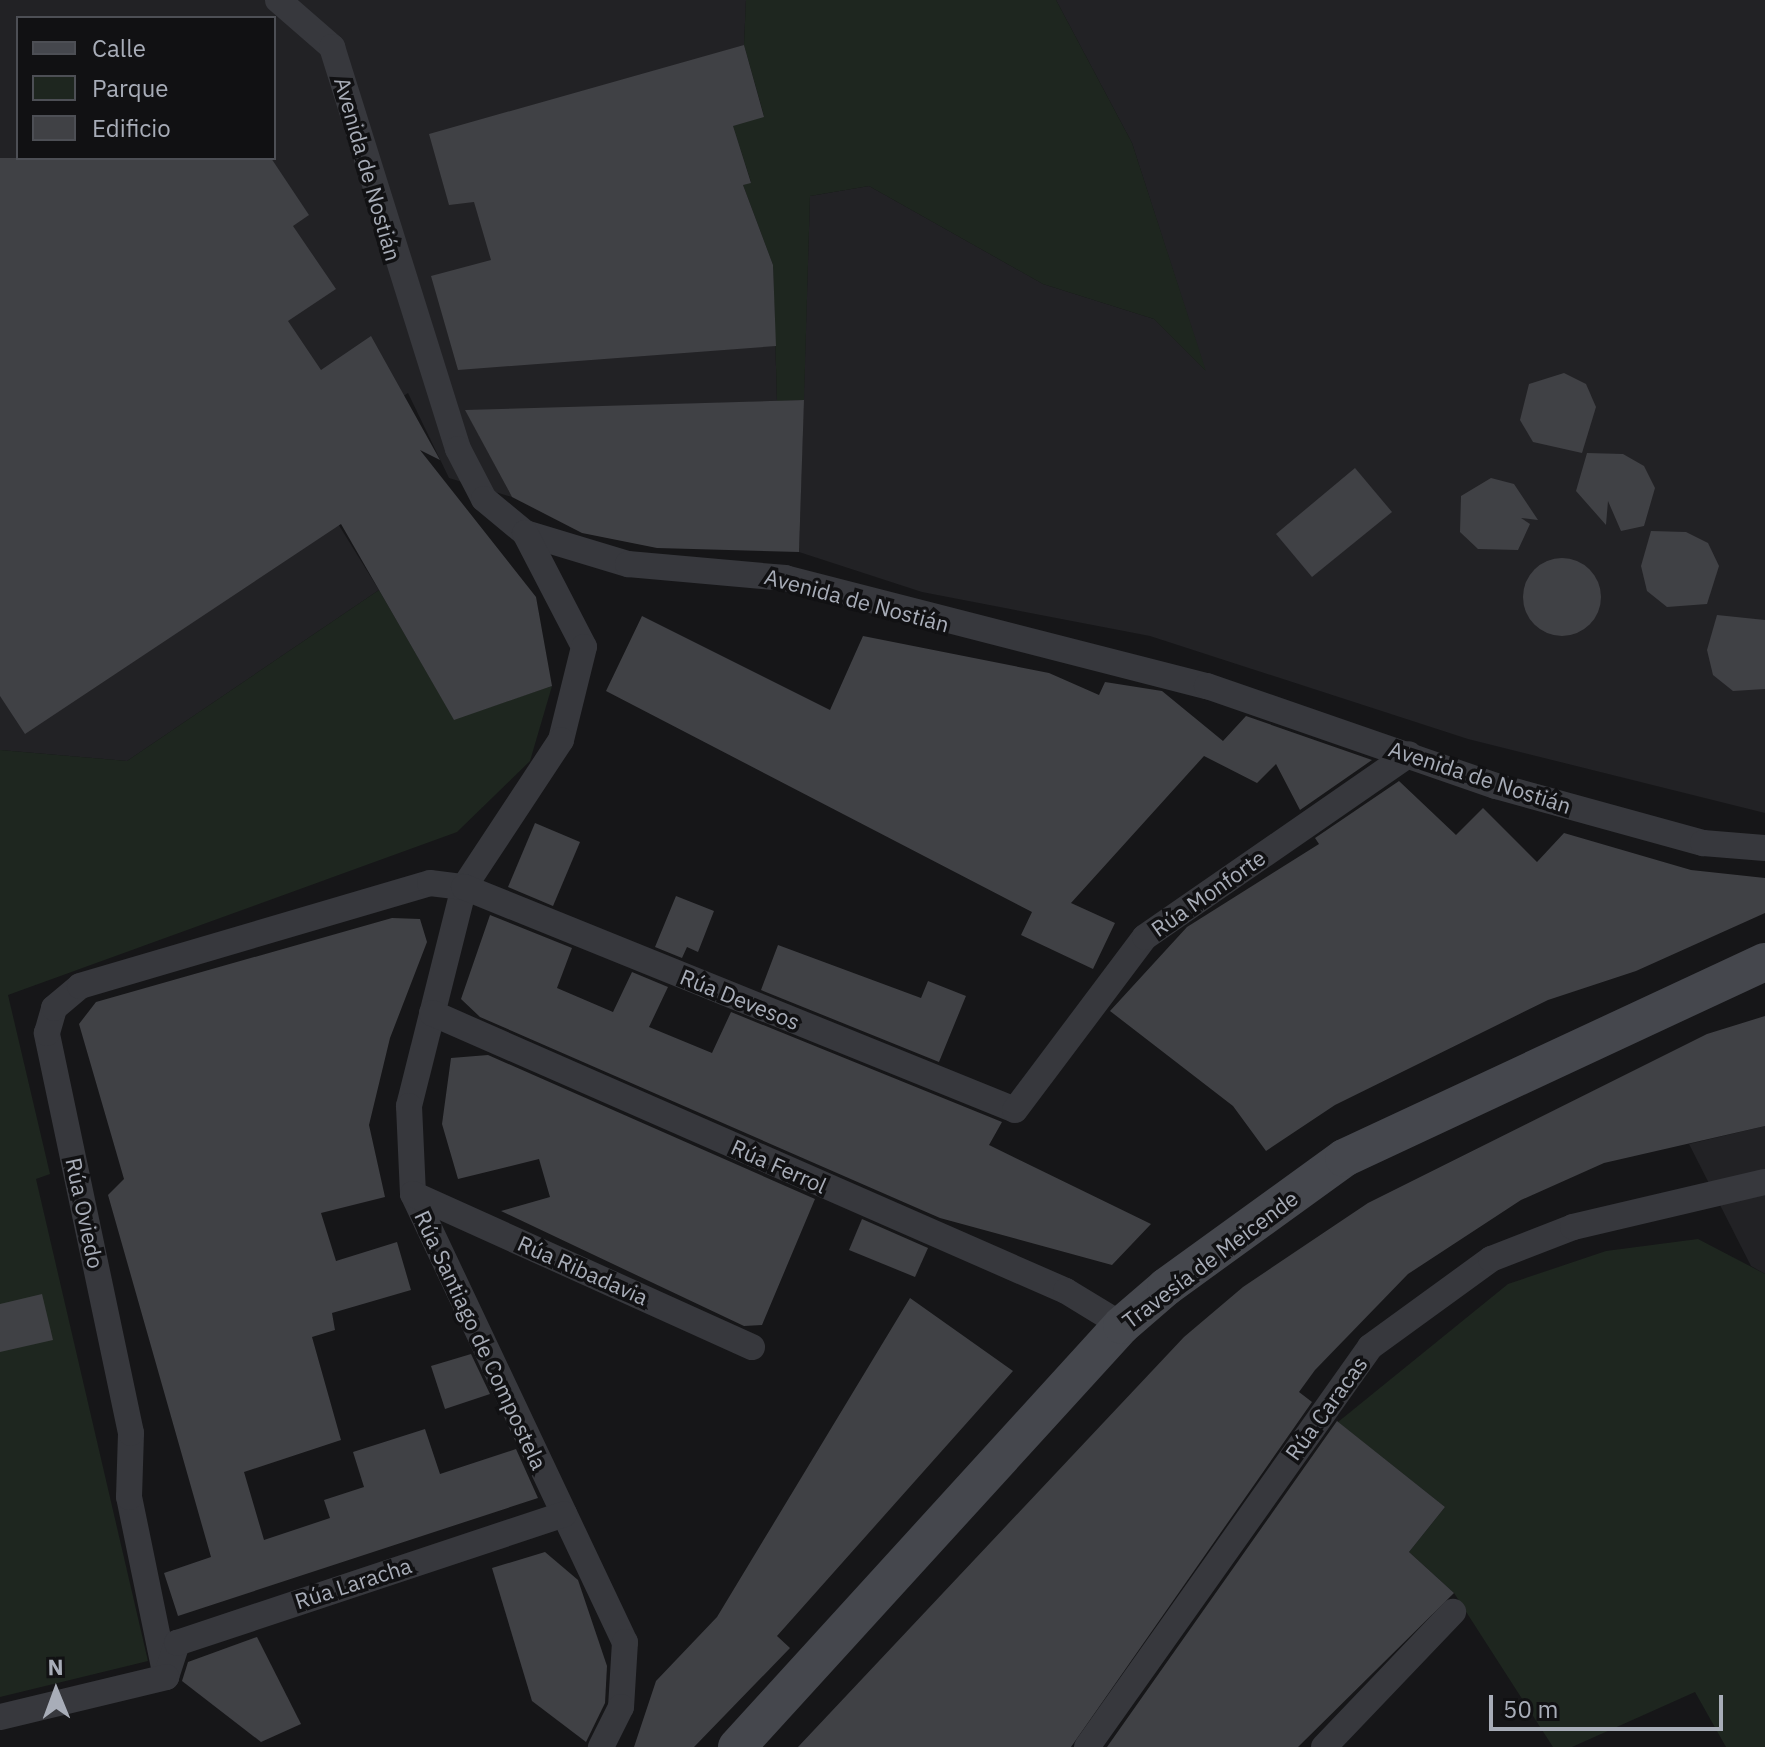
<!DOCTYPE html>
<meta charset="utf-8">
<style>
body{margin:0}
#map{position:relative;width:1765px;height:1747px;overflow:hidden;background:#161618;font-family:"IBM Plex Sans",sans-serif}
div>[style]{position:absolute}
.built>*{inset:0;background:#222225}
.green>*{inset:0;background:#1e261f}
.building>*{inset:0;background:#404145}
.round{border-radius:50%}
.minor>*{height:26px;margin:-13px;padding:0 13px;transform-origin:13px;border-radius:13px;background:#37383d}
.secondary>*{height:38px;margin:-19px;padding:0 19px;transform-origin:19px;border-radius:19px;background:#45474d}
span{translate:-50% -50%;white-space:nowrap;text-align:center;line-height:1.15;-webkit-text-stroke:7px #111113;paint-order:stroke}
.street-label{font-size:22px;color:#a8adb8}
.legend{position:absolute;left:16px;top:16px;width:260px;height:144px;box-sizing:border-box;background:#111113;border:2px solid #4d4f55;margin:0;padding:10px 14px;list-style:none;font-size:24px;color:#a8adb8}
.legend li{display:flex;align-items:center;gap:16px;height:40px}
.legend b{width:40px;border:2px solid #4d4f55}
.north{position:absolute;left:16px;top:1651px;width:80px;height:80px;-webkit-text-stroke:6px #111113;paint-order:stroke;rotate:359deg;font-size:22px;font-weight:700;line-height:32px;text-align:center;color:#a8adb8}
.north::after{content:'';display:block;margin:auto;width:28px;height:36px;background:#a8adb8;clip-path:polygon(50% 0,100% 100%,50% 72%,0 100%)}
.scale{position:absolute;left:1489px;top:1695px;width:234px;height:36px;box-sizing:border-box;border:4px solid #a8adb8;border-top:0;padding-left:10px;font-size:24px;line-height:28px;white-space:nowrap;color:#a8adb8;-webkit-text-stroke:6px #111113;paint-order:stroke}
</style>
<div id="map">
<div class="built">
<i style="clip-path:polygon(evenodd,0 0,746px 0,744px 45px,764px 117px,734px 127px,751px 183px,743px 186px,773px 265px,777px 401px,466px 411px,512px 497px,449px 478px,408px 393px,301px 464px,379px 590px,127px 761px,0 750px,0 0,18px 18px,274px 18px,274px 158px,18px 158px,18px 18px)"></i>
<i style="clip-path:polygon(1056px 0,1765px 0,1765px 813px,1468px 739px,1150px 636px,922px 592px,799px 552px,810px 196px,869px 186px,1043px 284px,1154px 319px,1205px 370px,1132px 143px)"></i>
<i style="clip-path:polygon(1765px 1126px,1765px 1274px,1751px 1266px,1689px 1144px)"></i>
</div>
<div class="green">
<i style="clip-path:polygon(746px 0,1056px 0,1132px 143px,1206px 371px,1154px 319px,1043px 284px,869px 186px,810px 196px,804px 400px,777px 401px,773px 265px,743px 185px,751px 182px,733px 126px,764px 116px,744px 45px)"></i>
<i style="clip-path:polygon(379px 590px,454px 719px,552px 686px,530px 761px,457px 832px,8px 995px,50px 1174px,36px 1179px,148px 1661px,0 1697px,0 750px,127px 761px)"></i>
<i style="clip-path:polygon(1698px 1239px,1765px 1274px,1765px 1747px,1726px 1747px,1695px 1692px,1572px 1747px,1553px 1747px,1454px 1593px,1409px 1552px,1445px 1507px,1338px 1422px,1508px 1284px,1606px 1251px)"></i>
</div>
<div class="building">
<i style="clip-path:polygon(744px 45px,764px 117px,733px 126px,751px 183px,743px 185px,773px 265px,776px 346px,458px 370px,431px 276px,491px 260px,474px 202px,449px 205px,429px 134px)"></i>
<i style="clip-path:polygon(0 158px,271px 158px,309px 215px,293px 226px,336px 289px,288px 321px,321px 370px,371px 336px,440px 460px,420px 450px,536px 597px,552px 686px,454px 720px,341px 524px,25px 734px,0 696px)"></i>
<i style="clip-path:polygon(1564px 373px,1586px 384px,1596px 407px,1582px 453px,1533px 442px,1520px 420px,1529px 384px)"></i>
<i style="clip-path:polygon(804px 400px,799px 552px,657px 548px,582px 533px,512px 497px,465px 410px)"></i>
<i style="clip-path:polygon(1587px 453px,1623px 454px,1644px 466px,1655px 488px,1644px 526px,1621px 531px,1608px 501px,1606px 525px,1576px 491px)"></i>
<i style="clip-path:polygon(1355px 468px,1392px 512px,1312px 577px,1276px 534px)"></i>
<i style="clip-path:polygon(1491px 478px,1514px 484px,1538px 520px,1521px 518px,1530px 524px,1518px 550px,1478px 549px,1460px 532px,1461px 496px)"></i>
<i style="clip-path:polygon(1651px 531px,1686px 532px,1708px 543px,1719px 566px,1707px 604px,1667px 607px,1647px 591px,1641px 566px)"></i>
<i class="round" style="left:1523px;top:558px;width:78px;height:78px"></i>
<i style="clip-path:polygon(1717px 615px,1765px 620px,1765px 689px,1733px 691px,1713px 675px,1707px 650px)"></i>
<i style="clip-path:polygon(642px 616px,830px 710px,863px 636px,1049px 673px,1099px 695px,1105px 682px,1162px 691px,1223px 741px,1246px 716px,1372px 760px,1300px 810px,1276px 764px,1257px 783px,1204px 756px,1071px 903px,1115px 923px,1093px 969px,1021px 935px,1032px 912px,606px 691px)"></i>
<i style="clip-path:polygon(1399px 781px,1456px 835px,1483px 808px,1537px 862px,1564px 833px,1691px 870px,1765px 878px,1765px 913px,1636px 971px,1548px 1000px,1335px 1105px,1266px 1151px,1233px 1106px,1110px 1011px,1187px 927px,1319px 844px,1315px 838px)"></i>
<i style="clip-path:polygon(535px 823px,580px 842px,553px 906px,508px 887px)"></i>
<i style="clip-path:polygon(676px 896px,714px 911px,698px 952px,687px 947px,682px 958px,655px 947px)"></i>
<i style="clip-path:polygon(490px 915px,572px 948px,557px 988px,613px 1012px,632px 972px,668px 987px,649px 1027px,712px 1053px,731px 1012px,1002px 1122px,989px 1145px,1151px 1224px,1112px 1265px,940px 1218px,480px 1017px,461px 999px)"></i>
<i style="clip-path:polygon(392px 918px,420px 919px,427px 942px,390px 1038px,369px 1125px,385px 1197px,321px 1213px,336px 1261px,397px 1242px,411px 1290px,332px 1313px,335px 1330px,312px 1337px,341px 1440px,244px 1472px,264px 1540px,330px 1518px,324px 1500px,364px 1487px,353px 1452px,425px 1429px,440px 1474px,516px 1449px,538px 1498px,178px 1616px,164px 1573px,211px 1557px,108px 1195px,124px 1179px,79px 1024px,96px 1002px)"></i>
<i style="clip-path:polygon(778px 945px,921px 998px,928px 981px,966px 996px,939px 1062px,761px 990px)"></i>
<i style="clip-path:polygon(1765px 1016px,1765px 1126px,1604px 1163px,1521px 1200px,1408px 1274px,1315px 1370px,1299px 1392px,1312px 1402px,1071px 1747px,798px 1747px,1184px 1337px,1243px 1287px,1368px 1203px,1707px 1034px)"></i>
<i style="clip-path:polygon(488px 1055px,815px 1199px,762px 1325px,744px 1326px,501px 1211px,550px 1197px,539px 1159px,458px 1179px,442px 1124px,451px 1058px)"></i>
<i style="clip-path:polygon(862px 1219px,928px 1248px,915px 1277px,849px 1250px)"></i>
<i style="clip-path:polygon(42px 1294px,53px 1340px,0 1352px,0 1304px)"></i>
<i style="clip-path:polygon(910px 1298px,1013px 1371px,777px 1636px,790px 1648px,694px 1747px,634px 1747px,656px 1681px,717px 1617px)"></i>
<i style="clip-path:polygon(471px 1354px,490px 1394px,445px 1409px,431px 1366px)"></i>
<i style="clip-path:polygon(1337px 1421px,1445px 1507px,1409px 1552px,1454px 1593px,1298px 1747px,1107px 1747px)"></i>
<i style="clip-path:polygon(545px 1552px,578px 1580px,607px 1666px,605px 1703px,586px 1742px,532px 1701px,492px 1568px)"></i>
<i style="clip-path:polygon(257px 1637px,301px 1724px,261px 1742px,182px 1681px,188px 1662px)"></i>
</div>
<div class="minor">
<i style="left:278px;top:0;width:72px;rotate:41deg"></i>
<i style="left:332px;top:47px;width:421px;rotate:72.6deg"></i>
<i style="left:458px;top:449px;width:56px;rotate:62.5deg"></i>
<i style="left:484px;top:499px;width:53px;rotate:39.7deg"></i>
<i style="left:525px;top:533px;width:108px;rotate:16.8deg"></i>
<i style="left:628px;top:564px;width:158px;rotate:5.1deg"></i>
<i style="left:785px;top:578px;width:436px;rotate:14.4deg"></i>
<i style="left:1207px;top:686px;width:306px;rotate:19.1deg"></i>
<i style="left:1496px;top:786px;width:215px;rotate:15.4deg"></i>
<i style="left:1703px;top:843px;width:62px;rotate:4.6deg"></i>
<i style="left:525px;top:533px;width:128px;rotate:62.6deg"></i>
<i style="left:584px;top:647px;width:96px;rotate:103.9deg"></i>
<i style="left:561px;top:740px;width:176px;rotate:123.4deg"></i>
<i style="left:464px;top:887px;width:226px;rotate:104.1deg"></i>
<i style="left:409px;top:1106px;width:88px;rotate:87.4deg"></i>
<i style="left:413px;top:1194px;width:496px;rotate:64.7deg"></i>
<i style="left:625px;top:1642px;width:65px;rotate:93.5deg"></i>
<i style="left:621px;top:1707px;width:45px;rotate:116.6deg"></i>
<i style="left:432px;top:1013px;width:692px;rotate:23.68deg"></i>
<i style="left:1066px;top:1291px;width:66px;rotate:31.3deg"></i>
<i style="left:413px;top:1194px;width:372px;rotate:24.3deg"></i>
<i style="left:166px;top:1677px;width:184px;rotate:-101.6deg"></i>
<i style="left:129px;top:1497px;width:64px;rotate:-88.2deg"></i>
<i style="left:131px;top:1433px;width:409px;rotate:-101.9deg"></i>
<i style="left:47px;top:1033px;width:26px;rotate:-74deg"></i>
<i style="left:54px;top:1008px;width:34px;rotate:-40deg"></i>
<i style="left:80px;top:986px;width:365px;rotate:-16.4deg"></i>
<i style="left:430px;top:883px;width:34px;rotate:7deg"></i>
<i style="left:464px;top:887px;width:594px;rotate:22.03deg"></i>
<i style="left:1015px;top:1110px;width:216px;rotate:-53.1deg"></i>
<i style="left:1145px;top:937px;width:321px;rotate:-34.7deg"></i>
<i style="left:166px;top:1677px;width:36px;rotate:-72deg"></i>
<i style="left:177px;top:1643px;width:408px;rotate:-18.4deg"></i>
<i style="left:0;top:1717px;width:171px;rotate:-13.5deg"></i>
<i style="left:1087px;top:1747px;width:490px;rotate:-54.7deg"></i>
<i style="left:1370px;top:1347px;width:150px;rotate:-36deg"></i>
<i style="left:1491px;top:1259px;width:88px;rotate:-21.3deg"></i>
<i style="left:1573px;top:1227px;width:197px;rotate:-13.2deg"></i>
<i style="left:1324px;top:1747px;width:187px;rotate:-46.3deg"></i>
</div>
<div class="secondary">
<i style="left:737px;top:1747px;width:571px;rotate:-47.63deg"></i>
<i style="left:1122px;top:1325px;width:58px;rotate:-40.8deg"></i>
<i style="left:1166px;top:1287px;width:220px;rotate:-35.9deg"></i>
<i style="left:1344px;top:1158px;width:464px;rotate:-25deg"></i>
</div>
<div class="street-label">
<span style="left:368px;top:169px;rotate:74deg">Avenida de Nostián</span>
<span style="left:857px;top:600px;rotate:15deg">Avenida de Nostián</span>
<span style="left:1480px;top:777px;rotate:18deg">Avenida de Nostián</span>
<span style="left:1208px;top:893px;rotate:-35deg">Rúa Monforte</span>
<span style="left:740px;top:999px;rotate:22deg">Rúa Devesos</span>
<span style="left:779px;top:1166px;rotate:24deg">Rúa Ferrol</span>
<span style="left:85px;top:1213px;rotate:78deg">Rúa Oviedo</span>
<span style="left:1210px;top:1259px;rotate:-37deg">Travesía de Meicende</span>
<span style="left:583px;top:1270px;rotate:24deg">Rúa Ribadavia</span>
<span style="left:481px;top:1340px;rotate:65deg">Rúa Santiago de Compostela</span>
<span style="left:1326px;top:1408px;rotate:-54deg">Rúa Caracas</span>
<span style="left:353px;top:1583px;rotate:-18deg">Rúa Laracha</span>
</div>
<ul class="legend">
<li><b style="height:10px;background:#45474d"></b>Calle</li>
<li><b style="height:22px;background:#1e261f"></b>Parque</li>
<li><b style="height:22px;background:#404145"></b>Edificio</li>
</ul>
<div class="north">N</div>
<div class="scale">50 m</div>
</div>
